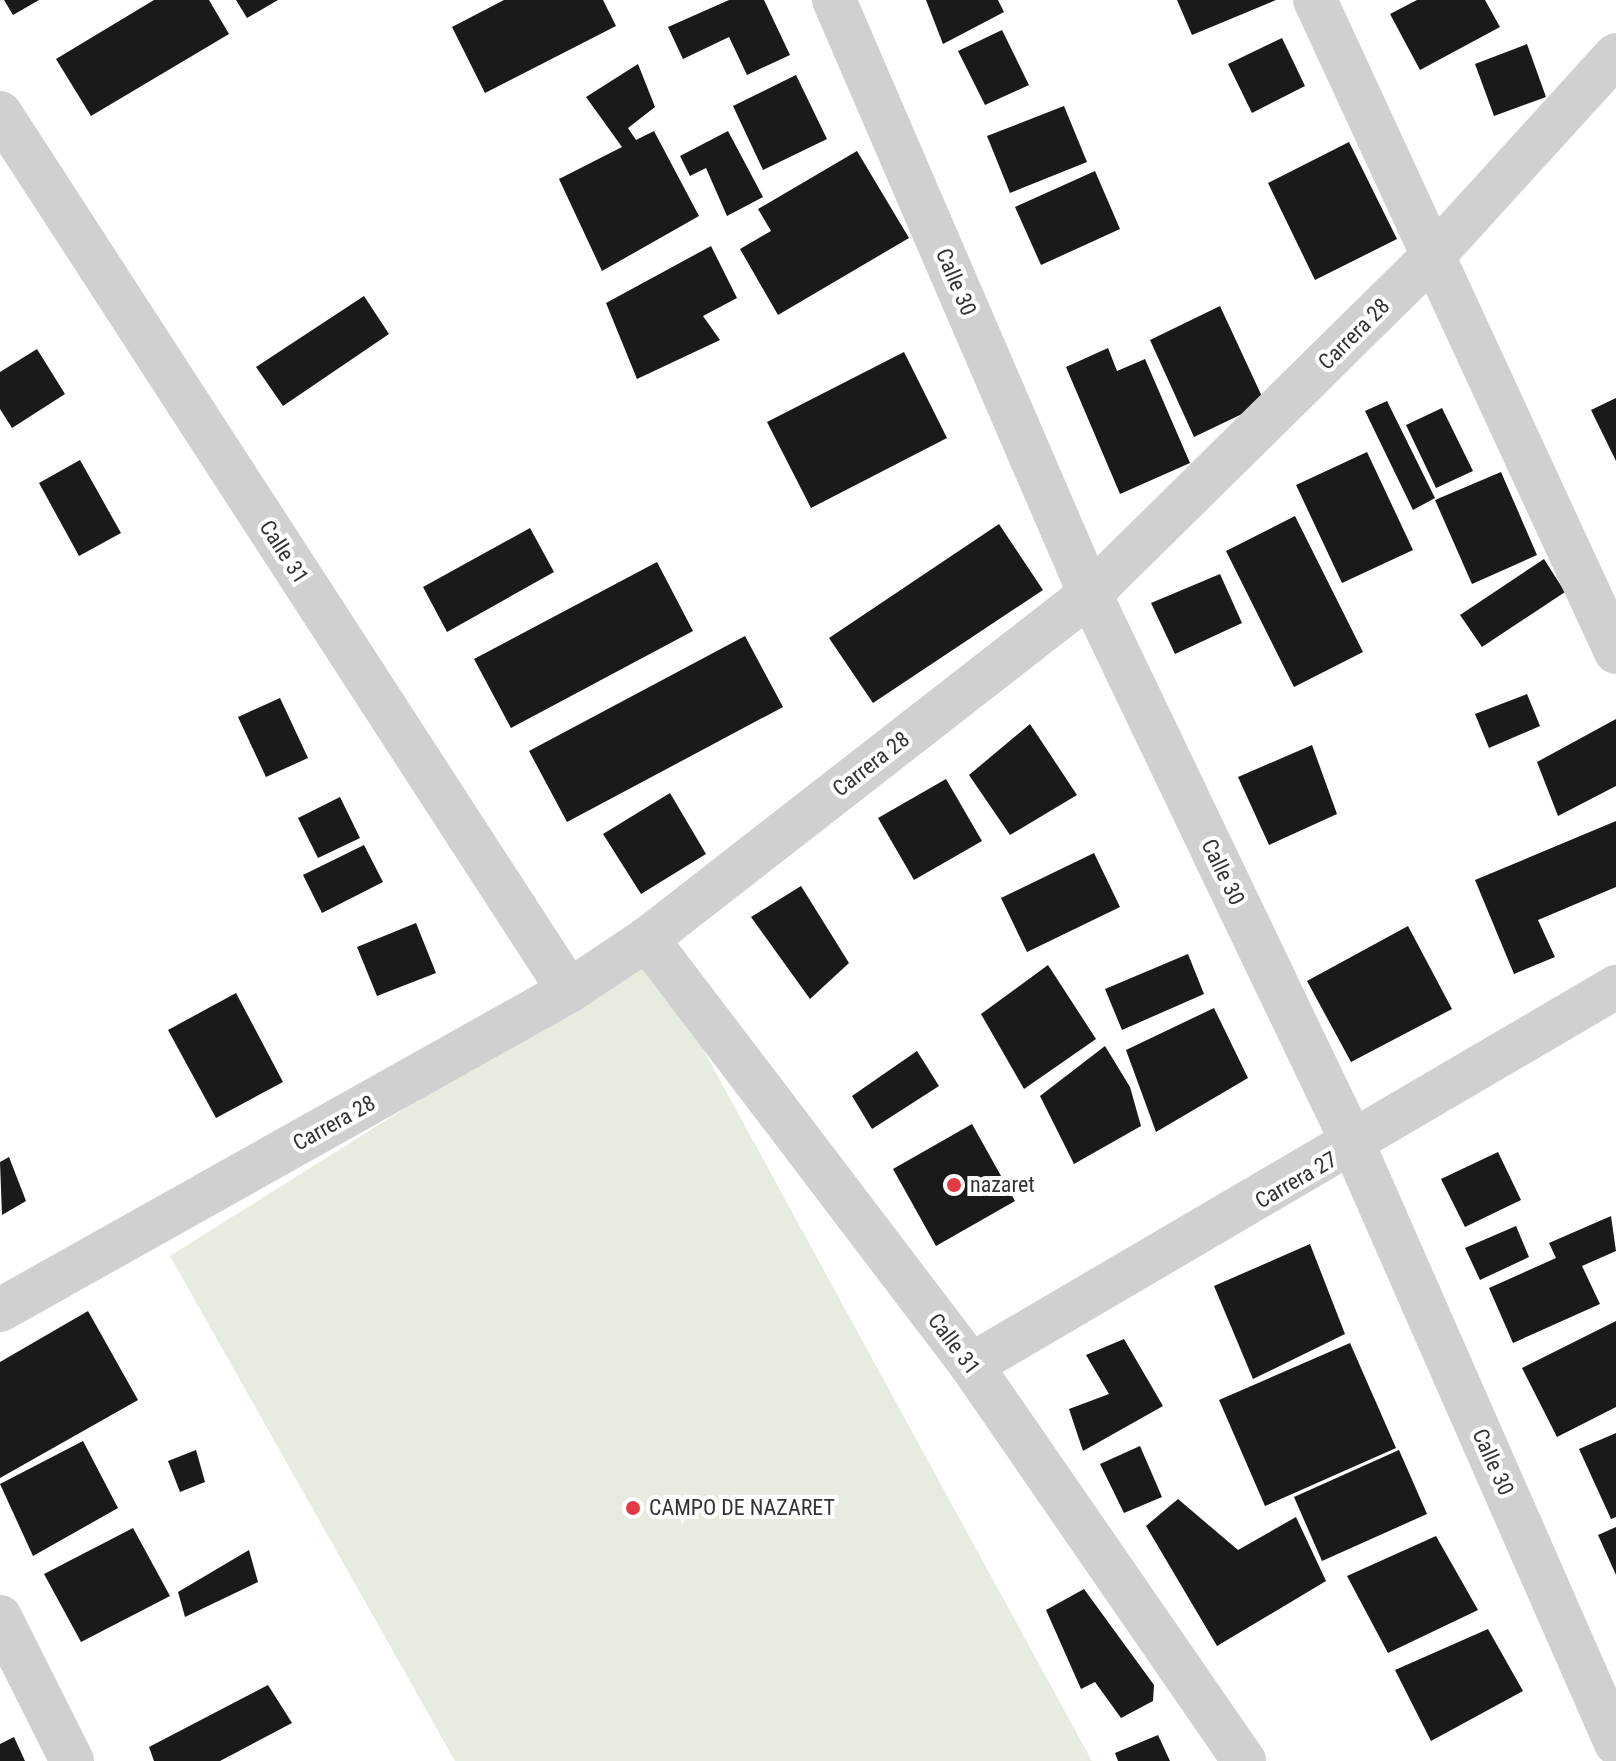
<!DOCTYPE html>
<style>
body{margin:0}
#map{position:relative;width:1616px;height:1761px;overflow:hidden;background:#fff;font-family:"Roboto Condensed",sans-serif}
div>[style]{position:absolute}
.green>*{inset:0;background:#e6ecdf}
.building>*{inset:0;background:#1a1a1a}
.street>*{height:44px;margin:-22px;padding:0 22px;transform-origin:22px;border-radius:22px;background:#d0d0d0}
.dots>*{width:22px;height:22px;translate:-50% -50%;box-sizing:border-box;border:4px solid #fff;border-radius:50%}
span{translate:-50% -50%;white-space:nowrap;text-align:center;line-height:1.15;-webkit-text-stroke:8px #fff;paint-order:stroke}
.street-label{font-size:22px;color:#333}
.poi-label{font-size:22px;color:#333}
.left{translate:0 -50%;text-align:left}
</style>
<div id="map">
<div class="green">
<i style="clip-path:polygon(651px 954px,1092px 1761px,455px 1761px,170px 1256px)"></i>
</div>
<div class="building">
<i style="clip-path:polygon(4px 0,39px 0,13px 15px)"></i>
<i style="clip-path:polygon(154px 0,209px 0,229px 34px,91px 116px,56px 59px)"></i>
<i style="clip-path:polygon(236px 0,278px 0,247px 18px)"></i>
<i style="clip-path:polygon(504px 0,603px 0,616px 26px,485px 93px,452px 27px)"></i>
<i style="clip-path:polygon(729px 0,764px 0,790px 55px,747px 75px,729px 37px,683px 59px,668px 27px)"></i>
<i style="clip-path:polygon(926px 0,998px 0,1004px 12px,943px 44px)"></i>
<i style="clip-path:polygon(1177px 0,1276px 0,1192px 35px)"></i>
<i style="clip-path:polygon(1417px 0,1485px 0,1500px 27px,1420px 70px,1390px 14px)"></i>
<i style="clip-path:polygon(1002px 30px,1029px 85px,985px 105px,958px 51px)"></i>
<i style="clip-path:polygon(1282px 38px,1305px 86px,1252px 113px,1228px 64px)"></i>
<i style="clip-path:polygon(1527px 44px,1546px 97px,1494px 116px,1475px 64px)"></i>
<i style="clip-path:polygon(638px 64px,655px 107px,628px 128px,636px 140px,654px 131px,699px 216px,602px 271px,559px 179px,622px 147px,586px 97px)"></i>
<i style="clip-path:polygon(796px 75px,827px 139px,763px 170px,733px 106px)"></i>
<i style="clip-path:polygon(1064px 106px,1087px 162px,1010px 193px,987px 136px)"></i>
<i style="clip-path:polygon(728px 131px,763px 197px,727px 216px,706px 168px,690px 176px,680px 156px)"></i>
<i style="clip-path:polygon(1349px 142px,1397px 239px,1315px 280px,1268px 183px)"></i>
<i style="clip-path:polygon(857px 151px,909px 238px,778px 315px,740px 249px,771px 231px,758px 209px)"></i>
<i style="clip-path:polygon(1095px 171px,1120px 229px,1041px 265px,1015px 207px)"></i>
<i style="clip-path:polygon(711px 246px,737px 298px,703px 316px,720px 340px,637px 379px,606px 303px)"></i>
<i style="clip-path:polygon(364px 296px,389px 334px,283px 406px,256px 367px)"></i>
<i style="clip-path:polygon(1220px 306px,1265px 403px,1194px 437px,1150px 340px)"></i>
<i style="clip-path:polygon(1108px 348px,1117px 371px,1145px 359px,1190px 463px,1120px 494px,1066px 367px)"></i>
<i style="clip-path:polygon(37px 349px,65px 394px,12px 428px,0 409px,0 372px)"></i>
<i style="clip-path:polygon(904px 352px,947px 438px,811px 508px,767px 422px)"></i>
<i style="clip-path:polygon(1616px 398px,1616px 461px,1591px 410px)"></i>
<i style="clip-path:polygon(1387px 401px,1435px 498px,1413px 510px,1365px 411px)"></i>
<i style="clip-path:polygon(1442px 408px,1473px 471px,1436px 488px,1406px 425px)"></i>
<i style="clip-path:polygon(1367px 452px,1413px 550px,1342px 583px,1296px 485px)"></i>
<i style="clip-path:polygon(80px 460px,121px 533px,79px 556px,39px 483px)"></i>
<i style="clip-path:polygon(1501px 472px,1537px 555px,1472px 584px,1435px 500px)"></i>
<i style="clip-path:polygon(1295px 516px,1363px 652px,1294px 687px,1226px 551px)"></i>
<i style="clip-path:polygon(999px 524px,1043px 590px,873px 703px,829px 638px)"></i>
<i style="clip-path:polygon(530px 528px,554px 572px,447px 632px,423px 587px)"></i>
<i style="clip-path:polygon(1544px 559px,1565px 592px,1482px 647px,1460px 615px)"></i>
<i style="clip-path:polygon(657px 562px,693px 631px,511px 728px,474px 659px)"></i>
<i style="clip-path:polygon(1220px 574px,1242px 623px,1175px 654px,1151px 603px)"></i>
<i style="clip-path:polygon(745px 636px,783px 707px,567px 822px,529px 751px)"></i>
<i style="clip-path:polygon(1527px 694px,1540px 726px,1489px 748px,1475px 714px)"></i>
<i style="clip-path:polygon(280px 698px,308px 758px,266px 777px,238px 717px)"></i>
<i style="clip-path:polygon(1616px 719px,1616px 786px,1558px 816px,1537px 762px)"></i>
<i style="clip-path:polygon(1030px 724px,1077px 795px,1010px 835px,969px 775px)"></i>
<i style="clip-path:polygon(1312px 745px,1337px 814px,1269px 845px,1238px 777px)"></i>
<i style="clip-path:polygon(946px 779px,982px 841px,914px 880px,878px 818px)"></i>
<i style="clip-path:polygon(670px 793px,706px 854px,641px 894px,603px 834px)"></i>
<i style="clip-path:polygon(340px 797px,360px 838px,318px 858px,298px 818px)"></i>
<i style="clip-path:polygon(1616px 821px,1616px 887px,1538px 920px,1555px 957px,1514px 974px,1475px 880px)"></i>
<i style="clip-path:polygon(364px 845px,383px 882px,322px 913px,303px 875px)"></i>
<i style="clip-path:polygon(1094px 853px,1120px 907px,1027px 952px,1001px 898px)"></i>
<i style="clip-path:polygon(801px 886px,849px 963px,810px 999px,751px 917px)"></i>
<i style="clip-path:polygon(416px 923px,436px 973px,377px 996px,357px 947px)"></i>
<i style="clip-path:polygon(1408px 926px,1452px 1009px,1351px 1062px,1307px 981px)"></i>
<i style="clip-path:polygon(1188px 954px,1204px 994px,1122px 1030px,1105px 989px)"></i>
<i style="clip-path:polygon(1048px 965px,1096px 1039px,1024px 1089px,981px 1014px)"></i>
<i style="clip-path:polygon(236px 993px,283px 1082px,216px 1118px,168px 1030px)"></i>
<i style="clip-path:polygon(1214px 1008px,1248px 1078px,1156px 1132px,1126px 1050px)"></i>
<i style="clip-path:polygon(1105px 1046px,1130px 1087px,1141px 1126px,1074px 1164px,1040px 1096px)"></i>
<i style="clip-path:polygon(917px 1051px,939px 1086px,872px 1129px,852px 1096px)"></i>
<i style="clip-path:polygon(972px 1124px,1015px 1201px,936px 1246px,893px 1169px)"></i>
<i style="clip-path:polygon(1498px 1152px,1521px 1200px,1465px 1227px,1441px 1179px)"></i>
<i style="clip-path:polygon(9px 1157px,26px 1201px,2px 1215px,0 1162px)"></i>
<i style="clip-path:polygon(1611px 1216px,1616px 1251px,1582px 1266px,1600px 1304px,1513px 1343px,1489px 1288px,1556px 1258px,1549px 1243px)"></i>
<i style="clip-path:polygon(1516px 1226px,1529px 1257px,1480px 1280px,1465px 1248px)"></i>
<i style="clip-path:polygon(1310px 1244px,1345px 1334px,1253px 1379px,1214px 1286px)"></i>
<i style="clip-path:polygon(88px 1311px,138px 1400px,0 1478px,0 1362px)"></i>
<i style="clip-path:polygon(1616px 1321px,1616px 1407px,1557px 1437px,1522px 1368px)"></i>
<i style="clip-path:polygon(1124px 1339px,1163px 1406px,1083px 1451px,1069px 1409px,1109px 1394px,1086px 1355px)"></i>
<i style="clip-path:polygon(1350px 1343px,1396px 1448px,1265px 1506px,1219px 1400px)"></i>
<i style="clip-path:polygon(1616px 1433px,1616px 1517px,1611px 1519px,1579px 1449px)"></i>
<i style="clip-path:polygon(83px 1441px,118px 1508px,33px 1556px,0 1484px)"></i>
<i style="clip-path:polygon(1140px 1446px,1162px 1497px,1124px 1513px,1100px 1464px)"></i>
<i style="clip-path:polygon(196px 1450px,205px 1482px,180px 1492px,168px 1461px)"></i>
<i style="clip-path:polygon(1399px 1450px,1427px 1514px,1322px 1561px,1294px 1497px)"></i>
<i style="clip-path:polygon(1178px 1499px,1238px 1550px,1296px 1517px,1326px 1581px,1217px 1646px,1146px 1526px)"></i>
<i style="clip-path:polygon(1616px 1527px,1616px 1575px,1598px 1535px)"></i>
<i style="clip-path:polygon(133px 1528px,170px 1596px,81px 1642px,44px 1574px)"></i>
<i style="clip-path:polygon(1436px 1536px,1478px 1610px,1388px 1653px,1347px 1576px)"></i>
<i style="clip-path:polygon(249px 1550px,258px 1582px,185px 1617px,178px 1592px)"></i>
<i style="clip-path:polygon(1084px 1589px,1154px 1685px,1153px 1701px,1121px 1718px,1095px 1682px,1081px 1689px,1046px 1610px)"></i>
<i style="clip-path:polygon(1488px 1629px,1523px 1691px,1431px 1741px,1395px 1670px)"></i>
<i style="clip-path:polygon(268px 1685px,292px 1723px,220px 1761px,154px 1761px,149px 1747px)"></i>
<i style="clip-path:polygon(1158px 1735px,1170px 1761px,1118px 1761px,1115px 1753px)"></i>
<i style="clip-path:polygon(14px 1737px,25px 1761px,0 1761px,0 1744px)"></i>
</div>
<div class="street">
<i style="left:834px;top:0;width:647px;rotate:66.69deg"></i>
<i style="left:1090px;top:594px;width:612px;rotate:64.44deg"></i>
<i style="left:1354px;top:1146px;width:652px;rotate:66.31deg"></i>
<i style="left:1315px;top:0;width:718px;rotate:65.22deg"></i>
<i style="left:0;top:113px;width:1046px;rotate:57.05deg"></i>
<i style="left:647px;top:939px;width:535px;rotate:52.74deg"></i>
<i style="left:971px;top:1365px;width:481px;rotate:55.4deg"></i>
<i style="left:0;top:1310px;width:652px;rotate:-29.28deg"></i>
<i style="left:569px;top:991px;width:94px;rotate:-33.7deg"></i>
<i style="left:647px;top:939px;width:561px;rotate:-37.91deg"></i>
<i style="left:1090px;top:594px;width:483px;rotate:-44.6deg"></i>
<i style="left:1434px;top:255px;width:270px;rotate:-47.7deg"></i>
<i style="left:971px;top:1365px;width:748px;rotate:-30.37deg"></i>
<i style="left:0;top:1617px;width:161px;rotate:63.4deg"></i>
</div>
<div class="dots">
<i style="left:954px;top:1185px;background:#e63946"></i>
<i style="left:633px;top:1508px;background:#e63946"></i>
</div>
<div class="street-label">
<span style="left:956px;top:282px;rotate:67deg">Calle 30</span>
<span style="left:1354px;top:334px;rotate:-45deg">Carrera 28</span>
<span style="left:284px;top:552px;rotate:57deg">Calle 31</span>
<span style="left:871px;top:764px;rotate:-38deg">Carrera 28</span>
<span style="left:1223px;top:872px;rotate:64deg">Calle 30</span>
<span style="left:334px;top:1123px;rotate:-29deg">Carrera 28</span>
<span style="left:1296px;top:1180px;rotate:-30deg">Carrera 27</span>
<span style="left:954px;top:1344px;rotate:53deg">Calle 31</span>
<span style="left:1493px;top:1462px;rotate:66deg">Calle 30</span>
</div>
<div class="poi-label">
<span class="left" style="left:970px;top:1185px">nazaret</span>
<span class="left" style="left:649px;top:1508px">CAMPO DE NAZARET</span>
</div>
</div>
